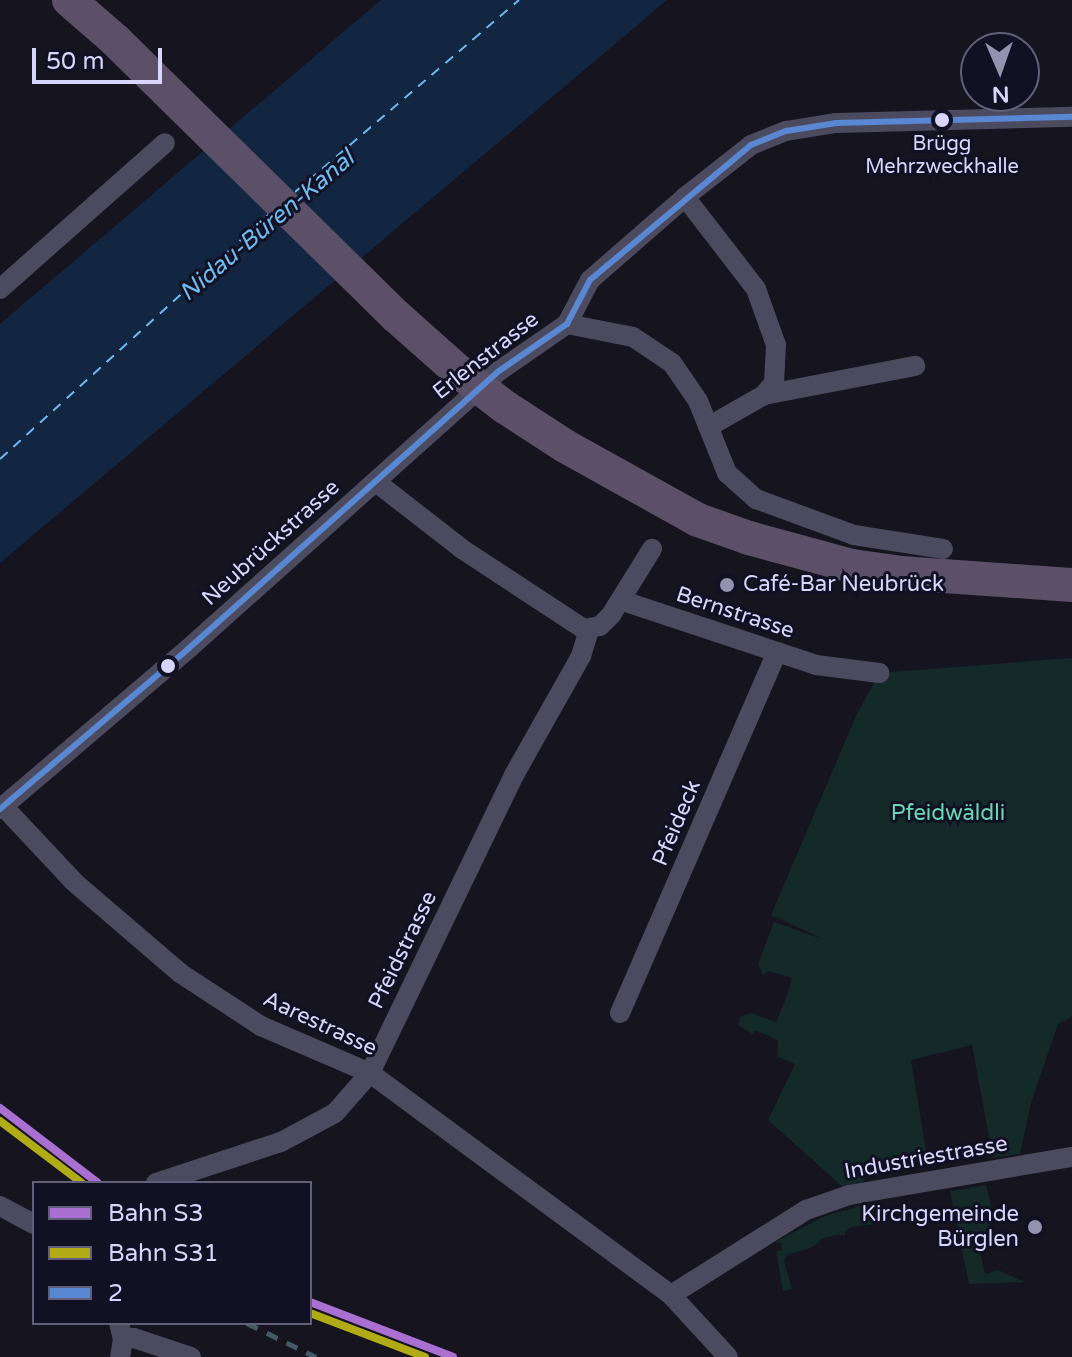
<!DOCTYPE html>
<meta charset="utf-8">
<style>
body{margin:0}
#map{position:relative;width:1072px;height:1357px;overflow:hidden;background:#16141f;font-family:"Varela Round",sans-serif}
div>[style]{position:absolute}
.green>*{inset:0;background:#142a29}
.water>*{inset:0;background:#122642}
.ferry>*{height:2px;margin-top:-1px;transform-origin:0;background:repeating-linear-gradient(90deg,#6cbcf4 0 10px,transparent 0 18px)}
.minor>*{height:20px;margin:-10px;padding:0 10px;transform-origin:10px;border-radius:10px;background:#4b4a5f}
.trunk>*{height:34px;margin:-17px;padding:0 17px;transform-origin:17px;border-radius:17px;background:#5c5068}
.rail>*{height:5px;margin-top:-2.5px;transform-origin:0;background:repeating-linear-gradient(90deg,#445966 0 12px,transparent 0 22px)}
.trunk-bridge>*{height:34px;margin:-17px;padding:0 17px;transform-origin:17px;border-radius:17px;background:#5c5068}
.bus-1>*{height:6px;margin:-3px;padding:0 3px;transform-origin:3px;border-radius:3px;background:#5987d1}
.rail-1>*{height:8px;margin:-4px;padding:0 4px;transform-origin:4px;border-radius:4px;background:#a96fd1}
.rail-2>*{height:8px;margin:-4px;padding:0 4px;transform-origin:4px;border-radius:4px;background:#b1ab16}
.dots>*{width:22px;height:22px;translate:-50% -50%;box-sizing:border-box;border:4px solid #121023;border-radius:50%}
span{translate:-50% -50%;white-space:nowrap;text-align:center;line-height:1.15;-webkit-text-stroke:6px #121023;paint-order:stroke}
.bus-label{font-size:20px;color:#d8d6fc}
.street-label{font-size:22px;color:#d8d6fc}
.poi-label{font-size:22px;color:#d8d6fc}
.left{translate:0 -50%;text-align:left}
.right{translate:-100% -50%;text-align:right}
.park-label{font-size:22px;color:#67d7b5}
.water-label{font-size:24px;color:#6cbcf4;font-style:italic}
.legend{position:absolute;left:32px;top:1181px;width:280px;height:144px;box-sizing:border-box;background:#121023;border:2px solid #615f7a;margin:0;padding:10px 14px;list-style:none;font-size:24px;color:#d8d6fc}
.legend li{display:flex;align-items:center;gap:16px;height:40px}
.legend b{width:40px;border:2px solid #615f7a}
.north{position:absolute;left:960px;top:32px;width:80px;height:80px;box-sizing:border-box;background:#121023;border:2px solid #615f7a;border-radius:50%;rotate:178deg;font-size:22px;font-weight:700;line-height:32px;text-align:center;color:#d8d6fc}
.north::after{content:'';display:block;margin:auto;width:28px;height:36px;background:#9492af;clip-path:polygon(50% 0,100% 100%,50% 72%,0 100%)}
.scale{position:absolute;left:32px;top:48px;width:130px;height:36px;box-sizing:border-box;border:4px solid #d8d6fc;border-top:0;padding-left:10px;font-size:24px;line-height:28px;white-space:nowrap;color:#d8d6fc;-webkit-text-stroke:6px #121023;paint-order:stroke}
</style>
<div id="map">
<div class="green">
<i style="clip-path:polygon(1072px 658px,1072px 1017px,1058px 1024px,1031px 1103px,1020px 1154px,993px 1158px,972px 1045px,911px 1060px,927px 1156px,868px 1167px,863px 1182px,843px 1187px,768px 1120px,795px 1064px,777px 1056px,778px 1040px,755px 1030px,753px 1034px,738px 1025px,740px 1017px,751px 1013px,776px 1022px,786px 999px,792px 978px,768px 971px,763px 975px,758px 964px,774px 922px,825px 940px,771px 915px,856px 716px,879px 673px)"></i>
<i style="clip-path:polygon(986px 1185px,992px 1210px,987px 1211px,991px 1232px,976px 1235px,985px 1274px,998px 1270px,1025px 1282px,969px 1284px,950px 1191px)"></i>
<i style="clip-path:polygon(867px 1204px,873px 1207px,874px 1224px,852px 1227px,845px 1231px,845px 1236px,839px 1234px,821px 1239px,813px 1247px,787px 1255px,784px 1261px,792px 1289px,783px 1291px,776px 1251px,782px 1250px,781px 1243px,775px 1242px,825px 1216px)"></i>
</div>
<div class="water">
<i style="clip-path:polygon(381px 0,667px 0,0 563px,0 324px)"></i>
</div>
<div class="ferry">
<i style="left:295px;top:192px;width:295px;rotate:-40.6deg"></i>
<i style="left:0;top:459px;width:364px;rotate:-42.3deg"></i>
</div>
<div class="minor">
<i style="left:685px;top:197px;width:116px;rotate:52.3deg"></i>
<i style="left:756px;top:289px;width:59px;rotate:70.3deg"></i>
<i style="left:776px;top:345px;width:38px;rotate:93deg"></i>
<i style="left:774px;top:383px;width:16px;rotate:130deg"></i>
<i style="left:764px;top:395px;width:64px;rotate:150.3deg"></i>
<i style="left:0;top:289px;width:220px;rotate:-41.5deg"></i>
<i style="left:567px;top:324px;width:67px;rotate:11.1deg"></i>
<i style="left:633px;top:337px;width:47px;rotate:33.7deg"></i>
<i style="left:672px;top:363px;width:46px;rotate:55.6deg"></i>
<i style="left:698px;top:401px;width:78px;rotate:68.1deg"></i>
<i style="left:727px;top:473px;width:39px;rotate:42deg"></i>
<i style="left:756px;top:499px;width:104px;rotate:20.2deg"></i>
<i style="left:854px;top:535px;width:90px;rotate:8.9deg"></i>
<i style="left:764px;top:395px;width:154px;rotate:-10.9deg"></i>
<i style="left:376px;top:482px;width:109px;rotate:37.9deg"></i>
<i style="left:462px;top:549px;width:146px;rotate:33.3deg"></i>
<i style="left:584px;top:629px;width:16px;rotate:-11deg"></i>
<i style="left:600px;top:626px;width:16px;rotate:-45deg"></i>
<i style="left:611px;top:615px;width:78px;rotate:-58.2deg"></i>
<i style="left:623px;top:601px;width:203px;rotate:18.3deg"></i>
<i style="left:816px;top:665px;width:64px;rotate:7.2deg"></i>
<i style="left:3px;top:806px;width:104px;rotate:46.9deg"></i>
<i style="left:74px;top:882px;width:140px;rotate:40.6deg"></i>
<i style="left:180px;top:973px;width:97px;rotate:33.2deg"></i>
<i style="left:261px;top:1026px;width:119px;rotate:23.3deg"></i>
<i style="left:370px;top:1073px;width:374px;rotate:36.4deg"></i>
<i style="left:671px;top:1295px;width:84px;rotate:47.4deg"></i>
<i style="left:0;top:809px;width:247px;rotate:-40.4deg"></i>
<i style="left:188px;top:649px;width:417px;rotate:-41.8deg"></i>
<i style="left:499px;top:371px;width:83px;rotate:-34.7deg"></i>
<i style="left:567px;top:324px;width:50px;rotate:-62.4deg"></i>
<i style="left:590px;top:280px;width:126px;rotate:-41.1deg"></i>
<i style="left:685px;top:197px;width:84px;rotate:-38.2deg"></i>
<i style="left:751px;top:145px;width:38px;rotate:-22deg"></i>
<i style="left:786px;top:131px;width:51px;rotate:-9.1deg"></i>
<i style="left:836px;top:123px;width:236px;rotate:-1.5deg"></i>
<i style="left:620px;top:1013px;width:394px;rotate:-66.5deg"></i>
<i style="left:156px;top:1183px;width:132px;rotate:-18.2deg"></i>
<i style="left:281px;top:1142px;width:61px;rotate:-28.2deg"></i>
<i style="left:335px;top:1113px;width:53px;rotate:-48.8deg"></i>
<i style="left:370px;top:1073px;width:331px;rotate:-64.2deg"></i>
<i style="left:514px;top:775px;width:137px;rotate:-60.6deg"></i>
<i style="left:581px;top:656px;width:28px;rotate:-73deg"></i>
<i style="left:0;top:1206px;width:38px;rotate:28deg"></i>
<i style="left:671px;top:1295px;width:160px;rotate:-32.2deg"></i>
<i style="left:806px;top:1210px;width:46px;rotate:-19.2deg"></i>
<i style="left:849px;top:1195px;width:226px;rotate:-9.7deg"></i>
<i style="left:119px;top:1323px;width:16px;rotate:76deg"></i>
<i style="left:123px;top:1339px;width:18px;rotate:99deg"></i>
<i style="left:123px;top:1339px;width:11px;rotate:-5deg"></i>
<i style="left:134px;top:1338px;width:60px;rotate:18.4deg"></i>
</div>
<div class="trunk">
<i style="left:69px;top:0;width:61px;rotate:41deg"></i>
<i style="left:115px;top:40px;width:394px;rotate:44.5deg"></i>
<i style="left:396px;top:316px;width:83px;rotate:41.6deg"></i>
<i style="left:505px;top:407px;width:72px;rotate:33deg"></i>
<i style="left:565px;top:446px;width:152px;rotate:29.1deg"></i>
<i style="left:698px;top:520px;width:54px;rotate:19.4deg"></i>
<i style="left:749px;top:538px;width:107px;rotate:15.2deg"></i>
<i style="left:852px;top:566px;width:49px;rotate:8.1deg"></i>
<i style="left:901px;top:573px;width:171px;rotate:4deg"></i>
</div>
<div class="rail">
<i style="left:247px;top:1323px;width:77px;rotate:26.2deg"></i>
</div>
<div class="trunk-bridge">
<i style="left:458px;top:371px;width:59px;rotate:37.5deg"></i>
</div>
<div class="bus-1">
<i style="left:0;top:809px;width:247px;rotate:-40.4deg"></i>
<i style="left:188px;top:649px;width:417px;rotate:-41.8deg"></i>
<i style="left:499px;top:371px;width:83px;rotate:-34.7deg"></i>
<i style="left:567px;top:324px;width:50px;rotate:-62.4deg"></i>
<i style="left:590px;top:280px;width:210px;rotate:-40deg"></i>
<i style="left:751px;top:145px;width:38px;rotate:-22deg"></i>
<i style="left:786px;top:131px;width:51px;rotate:-9.1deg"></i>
<i style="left:836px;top:123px;width:236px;rotate:-1.5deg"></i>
</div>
<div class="rail-1">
<i style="left:0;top:1108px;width:123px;rotate:37.4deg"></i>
<i style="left:310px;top:1302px;width:153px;rotate:21deg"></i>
</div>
<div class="rail-2">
<i style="left:0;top:1121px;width:103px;rotate:37.1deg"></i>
<i style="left:310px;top:1313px;width:123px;rotate:20.9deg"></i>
</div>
<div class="dots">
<i style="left:942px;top:120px;background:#d8d6fc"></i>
<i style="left:727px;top:585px;background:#9492af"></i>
<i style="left:168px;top:666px;background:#d8d6fc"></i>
<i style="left:1035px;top:1227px;background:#9492af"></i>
</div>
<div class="bus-label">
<span style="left:942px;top:156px">Brügg<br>Mehrzweckhalle</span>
</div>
<div class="street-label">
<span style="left:486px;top:356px;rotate:-38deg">Erlenstrasse</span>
<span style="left:271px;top:543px;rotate:-42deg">Neubrückstrasse</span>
<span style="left:735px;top:613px;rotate:18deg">Bernstrasse</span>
<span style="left:677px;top:823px;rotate:-67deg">Pfeideck</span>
<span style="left:403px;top:950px;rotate:-64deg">Pfeidstrasse</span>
<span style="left:320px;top:1024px;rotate:25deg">Aarestrasse</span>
<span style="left:926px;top:1158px;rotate:-10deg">Industriestrasse</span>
</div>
<div class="poi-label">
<span class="left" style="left:743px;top:585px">Café-Bar Neubrück</span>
<span class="right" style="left:1019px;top:1227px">Kirchgemeinde<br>Bürglen</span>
</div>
<div class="park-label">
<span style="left:948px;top:814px">Pfeidwäldli</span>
</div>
<div class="water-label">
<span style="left:267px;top:226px;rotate:-40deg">Nidau-Büren-Kanal</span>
</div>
<ul class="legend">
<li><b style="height:10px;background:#a96fd1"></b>Bahn S3</li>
<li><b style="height:10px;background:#b1ab16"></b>Bahn S31</li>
<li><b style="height:10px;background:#5987d1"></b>2</li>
</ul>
<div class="north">N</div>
<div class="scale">50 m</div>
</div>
